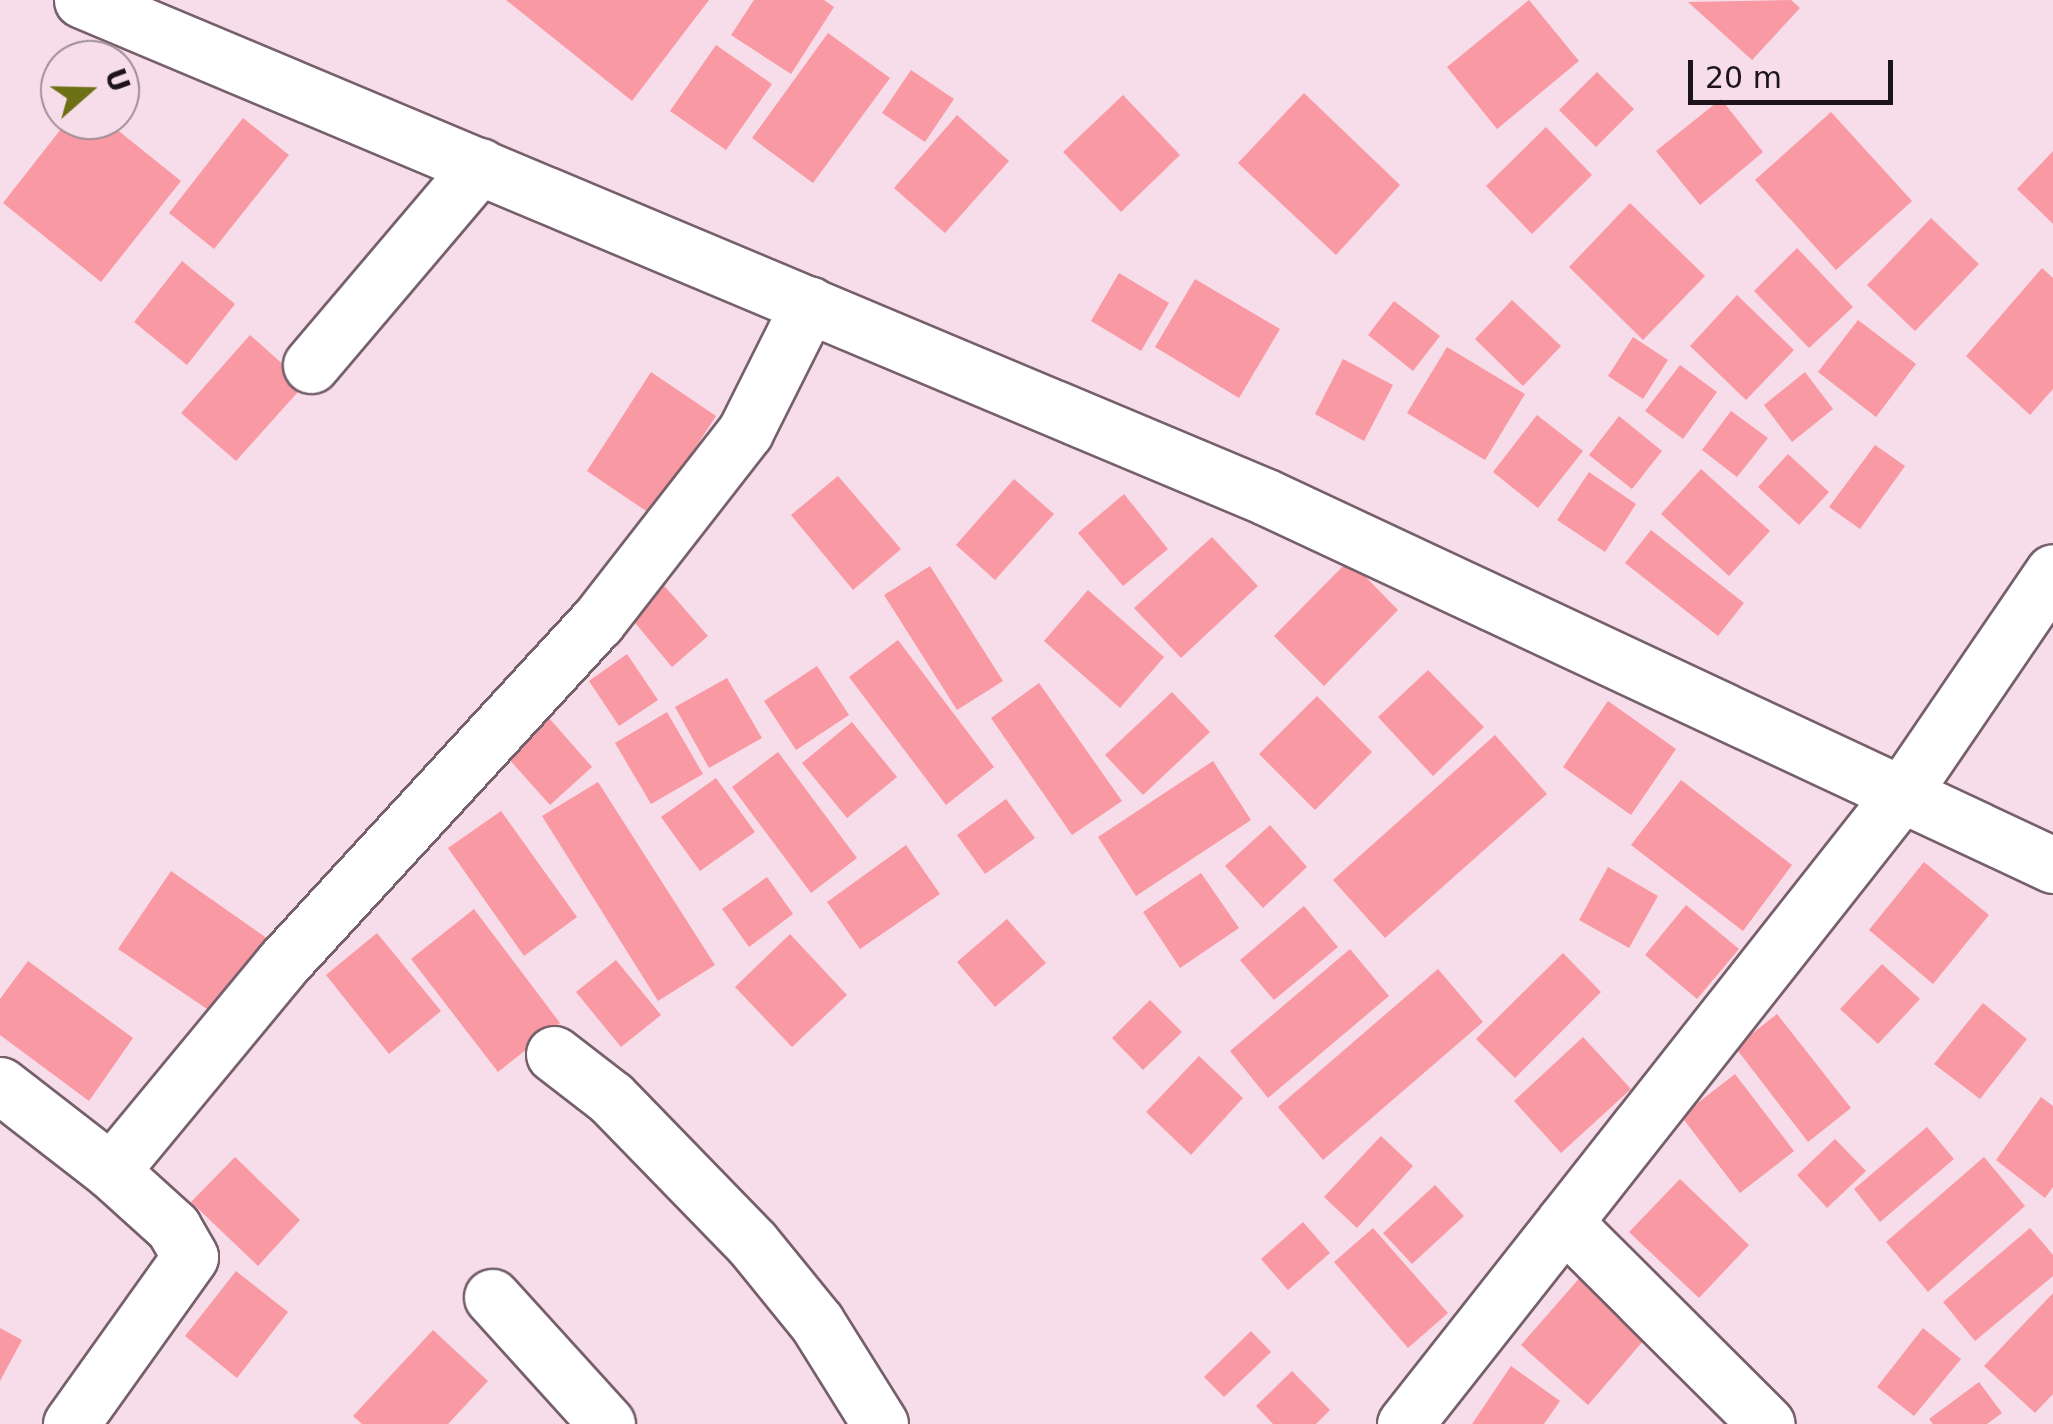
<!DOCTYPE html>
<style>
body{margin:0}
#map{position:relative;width:2053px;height:1424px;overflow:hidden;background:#f7dde9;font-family:"DejaVu Sans",sans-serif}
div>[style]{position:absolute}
.building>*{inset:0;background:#f999a4}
.roads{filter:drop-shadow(2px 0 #76606b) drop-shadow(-2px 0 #76606b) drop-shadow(0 2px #76606b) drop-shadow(0 -2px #76606b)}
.minor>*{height:55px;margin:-27.5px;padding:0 27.5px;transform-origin:27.5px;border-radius:27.5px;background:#fff}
.tertiary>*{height:55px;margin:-27.5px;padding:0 27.5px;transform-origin:27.5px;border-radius:27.5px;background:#fff}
span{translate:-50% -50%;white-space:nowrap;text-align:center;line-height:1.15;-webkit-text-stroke:9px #f7dde9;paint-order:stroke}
.north{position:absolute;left:40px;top:40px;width:100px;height:100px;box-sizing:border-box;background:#f7dde9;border:2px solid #9f8d95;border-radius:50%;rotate:70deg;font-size:28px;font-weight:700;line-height:40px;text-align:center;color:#1c1418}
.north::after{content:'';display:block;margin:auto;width:35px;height:45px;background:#6e7015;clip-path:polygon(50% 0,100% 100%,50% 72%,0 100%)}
.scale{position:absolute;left:1688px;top:60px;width:205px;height:45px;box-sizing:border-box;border:5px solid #1c1418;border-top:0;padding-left:12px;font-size:30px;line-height:35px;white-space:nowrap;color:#1c1418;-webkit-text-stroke:8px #f7dde9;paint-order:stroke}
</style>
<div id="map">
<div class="building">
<i style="clip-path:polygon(506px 0,709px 0,632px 101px)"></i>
<i style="clip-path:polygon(754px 0,824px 0,834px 7px,791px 74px,731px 35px)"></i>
<i style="clip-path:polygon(1529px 0,1579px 61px,1497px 129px,1447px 67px)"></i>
<i style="clip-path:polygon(1791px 0,1800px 8px,1752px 60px,1688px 2px)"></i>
<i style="clip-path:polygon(828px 33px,890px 78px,813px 183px,752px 138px)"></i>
<i style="clip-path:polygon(716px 45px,772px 84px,726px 150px,670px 111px)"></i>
<i style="clip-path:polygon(911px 70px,954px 99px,925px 142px,882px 113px)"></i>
<i style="clip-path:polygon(1597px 72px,1634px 109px,1596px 147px,1559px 110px)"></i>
<i style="clip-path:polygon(1304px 93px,1400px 185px,1336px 255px,1238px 163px)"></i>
<i style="clip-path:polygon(1123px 95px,1180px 155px,1121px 212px,1063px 152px)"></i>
<i style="clip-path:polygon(1721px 99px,1763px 152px,1700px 205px,1656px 151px)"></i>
<i style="clip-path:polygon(1831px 112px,1912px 201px,1836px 270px,1755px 180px)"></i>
<i style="clip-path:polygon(957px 115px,1009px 161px,945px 233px,894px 188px)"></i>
<i style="clip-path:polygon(243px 118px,289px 155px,214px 249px,169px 213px)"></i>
<i style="clip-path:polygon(68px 120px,105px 120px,181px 181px,101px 282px,3px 203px)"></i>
<i style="clip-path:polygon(1546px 127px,1592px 175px,1532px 234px,1486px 186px)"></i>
<i style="clip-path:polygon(2053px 151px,2053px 224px,2017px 189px)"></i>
<i style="clip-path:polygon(1630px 203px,1705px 276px,1643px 340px,1569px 267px)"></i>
<i style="clip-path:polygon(1931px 218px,1979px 264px,1915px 331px,1867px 285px)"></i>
<i style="clip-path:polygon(1797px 248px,1853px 307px,1809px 348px,1754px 291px)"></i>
<i style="clip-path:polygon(182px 261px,235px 304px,187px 365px,134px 322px)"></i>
<i style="clip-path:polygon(2042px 268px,2053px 278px,2053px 389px,2030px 415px,1966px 356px)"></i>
<i style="clip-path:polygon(1119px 273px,1169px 303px,1141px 351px,1091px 321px)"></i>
<i style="clip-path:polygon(1195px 279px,1280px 329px,1239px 398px,1155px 347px)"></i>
<i style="clip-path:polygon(1737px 295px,1794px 350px,1746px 400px,1690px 346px)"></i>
<i style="clip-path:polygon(1512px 300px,1561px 346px,1523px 386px,1475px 339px)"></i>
<i style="clip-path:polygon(1394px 301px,1440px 336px,1413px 371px,1368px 335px)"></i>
<i style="clip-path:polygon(1858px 320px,1916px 364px,1876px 417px,1818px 372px)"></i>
<i style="clip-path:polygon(250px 335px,305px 384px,236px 461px,181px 413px)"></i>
<i style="clip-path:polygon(1633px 337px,1668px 360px,1643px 399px,1608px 376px)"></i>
<i style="clip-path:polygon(1447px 347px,1525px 394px,1485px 460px,1407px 413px)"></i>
<i style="clip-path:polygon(1343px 359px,1393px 385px,1364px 441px,1315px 414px)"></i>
<i style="clip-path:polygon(1680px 365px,1717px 392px,1683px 439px,1645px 411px)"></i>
<i style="clip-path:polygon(651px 372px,716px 416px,652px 515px,587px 471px)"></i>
<i style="clip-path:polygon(1805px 372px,1833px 409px,1792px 442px,1764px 405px)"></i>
<i style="clip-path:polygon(1731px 411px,1768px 438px,1737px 477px,1702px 450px)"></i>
<i style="clip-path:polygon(1537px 415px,1583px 451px,1538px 508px,1493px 472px)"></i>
<i style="clip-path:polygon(1619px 416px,1662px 451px,1632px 489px,1589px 455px)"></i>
<i style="clip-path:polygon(1875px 445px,1905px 466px,1860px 529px,1829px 507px)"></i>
<i style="clip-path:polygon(1788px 454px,1829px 492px,1799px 525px,1758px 487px)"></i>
<i style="clip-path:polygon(1701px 469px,1770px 531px,1729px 576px,1661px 514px)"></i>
<i style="clip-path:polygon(1589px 472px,1636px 504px,1605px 552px,1557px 520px)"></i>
<i style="clip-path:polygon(838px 476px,901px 549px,853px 590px,791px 515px)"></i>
<i style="clip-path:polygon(1014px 479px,1054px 514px,995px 580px,956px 545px)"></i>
<i style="clip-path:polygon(1124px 494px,1168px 549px,1123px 586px,1078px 533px)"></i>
<i style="clip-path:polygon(1651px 530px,1744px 603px,1718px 636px,1625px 563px)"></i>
<i style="clip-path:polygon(1212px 537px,1258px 586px,1181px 658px,1134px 608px)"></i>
<i style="clip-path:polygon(1349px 560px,1398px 610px,1324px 686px,1274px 636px)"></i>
<i style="clip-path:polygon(930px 566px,1003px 681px,957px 710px,884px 595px)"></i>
<i style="clip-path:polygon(661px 582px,708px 636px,672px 667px,626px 612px)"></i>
<i style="clip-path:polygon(1088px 590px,1164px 657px,1120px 708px,1044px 641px)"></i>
<i style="clip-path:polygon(898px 640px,994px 767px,946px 805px,849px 677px)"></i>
<i style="clip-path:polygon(627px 654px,658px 700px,619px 726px,589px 681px)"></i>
<i style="clip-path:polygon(817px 666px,849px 715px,796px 750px,764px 701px)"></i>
<i style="clip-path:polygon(1428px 670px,1484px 727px,1433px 776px,1378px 717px)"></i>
<i style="clip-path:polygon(727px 678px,762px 738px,709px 768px,675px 707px)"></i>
<i style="clip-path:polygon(1039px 683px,1122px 801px,1072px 835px,991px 718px)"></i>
<i style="clip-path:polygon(1172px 692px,1210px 732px,1143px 795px,1105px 755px)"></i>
<i style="clip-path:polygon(1317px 696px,1372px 752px,1315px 810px,1259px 754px)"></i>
<i style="clip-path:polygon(1608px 701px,1676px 749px,1631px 815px,1563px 767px)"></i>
<i style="clip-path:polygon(542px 710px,592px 767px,550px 805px,499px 748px)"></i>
<i style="clip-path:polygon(667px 712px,703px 774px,651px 804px,615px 743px)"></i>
<i style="clip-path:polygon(852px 722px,897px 777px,847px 818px,802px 763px)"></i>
<i style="clip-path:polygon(1495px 735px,1547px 794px,1385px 938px,1333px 880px)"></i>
<i style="clip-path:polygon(778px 752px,857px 858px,811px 893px,732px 787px)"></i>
<i style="clip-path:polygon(1213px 761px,1251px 820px,1136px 896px,1098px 837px)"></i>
<i style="clip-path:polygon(716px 778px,755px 832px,700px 871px,661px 817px)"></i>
<i style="clip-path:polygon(1681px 780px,1792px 865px,1743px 931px,1631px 845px)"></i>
<i style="clip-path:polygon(598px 782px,715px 965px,658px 1001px,542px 816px)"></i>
<i style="clip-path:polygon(1006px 799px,1035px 838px,985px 874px,957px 835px)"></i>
<i style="clip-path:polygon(501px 811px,577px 917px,524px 956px,448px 848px)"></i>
<i style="clip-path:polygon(1270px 825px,1307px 867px,1263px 908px,1225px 866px)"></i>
<i style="clip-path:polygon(906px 845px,940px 894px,860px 949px,827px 902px)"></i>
<i style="clip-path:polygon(1924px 862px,1989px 915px,1933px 984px,1869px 930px)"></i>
<i style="clip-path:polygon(1608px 867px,1658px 896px,1629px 948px,1579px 920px)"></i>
<i style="clip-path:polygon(171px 871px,268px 939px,216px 1015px,118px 949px)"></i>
<i style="clip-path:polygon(1201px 873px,1239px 928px,1180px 968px,1143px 912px)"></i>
<i style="clip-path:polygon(767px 877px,793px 914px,749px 947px,722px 909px)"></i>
<i style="clip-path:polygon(1686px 905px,1739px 949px,1697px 999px,1645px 955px)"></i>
<i style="clip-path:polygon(1304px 906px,1338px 947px,1274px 1000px,1240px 960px)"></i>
<i style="clip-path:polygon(474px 909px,560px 1023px,498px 1072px,411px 959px)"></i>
<i style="clip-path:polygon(1007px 919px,1046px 963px,995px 1007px,957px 962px)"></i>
<i style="clip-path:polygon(377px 933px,441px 1011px,389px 1054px,326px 975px)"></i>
<i style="clip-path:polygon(790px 934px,847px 995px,792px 1047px,735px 987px)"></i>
<i style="clip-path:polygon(1350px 949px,1389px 996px,1268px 1098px,1230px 1051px)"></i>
<i style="clip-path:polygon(1563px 953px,1601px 992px,1515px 1078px,1476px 1039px)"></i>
<i style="clip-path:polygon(616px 960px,661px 1015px,621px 1047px,576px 992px)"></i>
<i style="clip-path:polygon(28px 961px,133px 1038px,89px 1101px,0 1035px,0 999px)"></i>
<i style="clip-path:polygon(1882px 964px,1920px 999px,1878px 1044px,1840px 1009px)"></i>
<i style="clip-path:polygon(1438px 969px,1483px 1022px,1323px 1160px,1278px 1107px)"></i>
<i style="clip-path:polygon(1150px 1000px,1182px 1032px,1143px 1070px,1112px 1038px)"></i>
<i style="clip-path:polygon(1983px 1003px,2027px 1039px,1980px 1099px,1934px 1064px)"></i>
<i style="clip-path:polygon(1777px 1014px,1851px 1108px,1808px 1142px,1735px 1047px)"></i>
<i style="clip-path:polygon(1583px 1037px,1631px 1089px,1561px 1153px,1514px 1101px)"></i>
<i style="clip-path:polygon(1199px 1056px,1243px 1098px,1191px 1155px,1146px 1112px)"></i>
<i style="clip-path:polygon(1735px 1074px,1794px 1151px,1740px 1193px,1681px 1116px)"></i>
<i style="clip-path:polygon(2041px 1097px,2053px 1106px,2053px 1187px,2045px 1198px,1996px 1160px)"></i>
<i style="clip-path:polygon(1927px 1127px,1954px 1159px,1880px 1222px,1854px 1189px)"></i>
<i style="clip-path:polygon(1381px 1136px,1413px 1166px,1357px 1228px,1324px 1197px)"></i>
<i style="clip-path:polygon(1835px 1139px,1866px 1171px,1827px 1208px,1797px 1175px)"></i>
<i style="clip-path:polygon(235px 1157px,300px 1220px,258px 1266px,191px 1202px)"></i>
<i style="clip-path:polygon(1984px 1157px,2025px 1206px,1928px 1292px,1886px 1242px)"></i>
<i style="clip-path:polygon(1680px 1179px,1749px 1245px,1699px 1298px,1629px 1232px)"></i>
<i style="clip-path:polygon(1435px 1185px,1464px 1216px,1412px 1264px,1383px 1233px)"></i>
<i style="clip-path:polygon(1303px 1222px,1330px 1253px,1288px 1290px,1261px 1259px)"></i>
<i style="clip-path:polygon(1373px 1228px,1448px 1313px,1408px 1348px,1334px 1262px)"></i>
<i style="clip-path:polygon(2030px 1228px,2053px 1255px,2053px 1276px,1975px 1341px,1943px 1302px)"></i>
<i style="clip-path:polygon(1590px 1266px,1656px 1326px,1588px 1405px,1521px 1345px)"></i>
<i style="clip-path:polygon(236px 1271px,288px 1312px,237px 1378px,185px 1336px)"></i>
<i style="clip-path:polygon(2053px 1293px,2053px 1394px,2035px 1413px,1984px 1366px)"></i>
<i style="clip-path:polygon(0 1328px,22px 1340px,0 1381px)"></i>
<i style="clip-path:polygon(1923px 1328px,1961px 1359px,1914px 1416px,1877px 1387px)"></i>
<i style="clip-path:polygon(433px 1330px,488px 1381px,448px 1424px,362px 1424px,353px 1416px)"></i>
<i style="clip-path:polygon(1251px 1331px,1271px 1352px,1224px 1397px,1204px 1377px)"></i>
<i style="clip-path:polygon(1511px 1366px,1560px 1401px,1544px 1424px,1472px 1424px)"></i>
<i style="clip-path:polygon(1292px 1371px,1330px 1410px,1316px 1424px,1273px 1424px,1256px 1406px)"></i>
<i style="clip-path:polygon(1979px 1382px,2002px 1413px,1987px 1424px,1933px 1424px,1929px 1419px)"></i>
</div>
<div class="roads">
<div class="minor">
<i style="left:311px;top:365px;width:261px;rotate:-49.7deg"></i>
<i style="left:554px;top:1054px;width:72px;rotate:37.7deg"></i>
<i style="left:611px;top:1098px;width:202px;rotate:45.8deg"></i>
<i style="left:752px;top:1243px;width:103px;rotate:50.9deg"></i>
<i style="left:817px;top:1323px;width:119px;rotate:58deg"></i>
<i style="left:0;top:1085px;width:140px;rotate:37.8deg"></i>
<i style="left:111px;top:1171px;width:84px;rotate:42.1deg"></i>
<i style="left:173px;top:1227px;width:34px;rotate:60deg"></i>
<i style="left:190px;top:1257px;width:205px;rotate:125.5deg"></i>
<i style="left:111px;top:1171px;width:270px;rotate:-50.4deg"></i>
<i style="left:283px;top:963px;width:464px;rotate:-47.4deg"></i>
<i style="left:597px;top:622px;width:241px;rotate:-52.1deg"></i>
<i style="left:745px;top:432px;width:143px;rotate:-63.4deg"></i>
<i style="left:1564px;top:1222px;width:286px;rotate:44.9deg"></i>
<i style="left:492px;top:1297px;width:171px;rotate:47.8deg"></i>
<i style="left:1405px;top:1424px;width:805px;rotate:-51.76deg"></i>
<i style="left:1903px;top:792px;width:266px;rotate:-55.7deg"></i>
</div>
<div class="tertiary">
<i style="left:82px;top:0;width:1284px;rotate:22.77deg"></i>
<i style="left:1266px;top:497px;width:869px;rotate:25.06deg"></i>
</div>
</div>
<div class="north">U</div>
<div class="scale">20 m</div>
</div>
